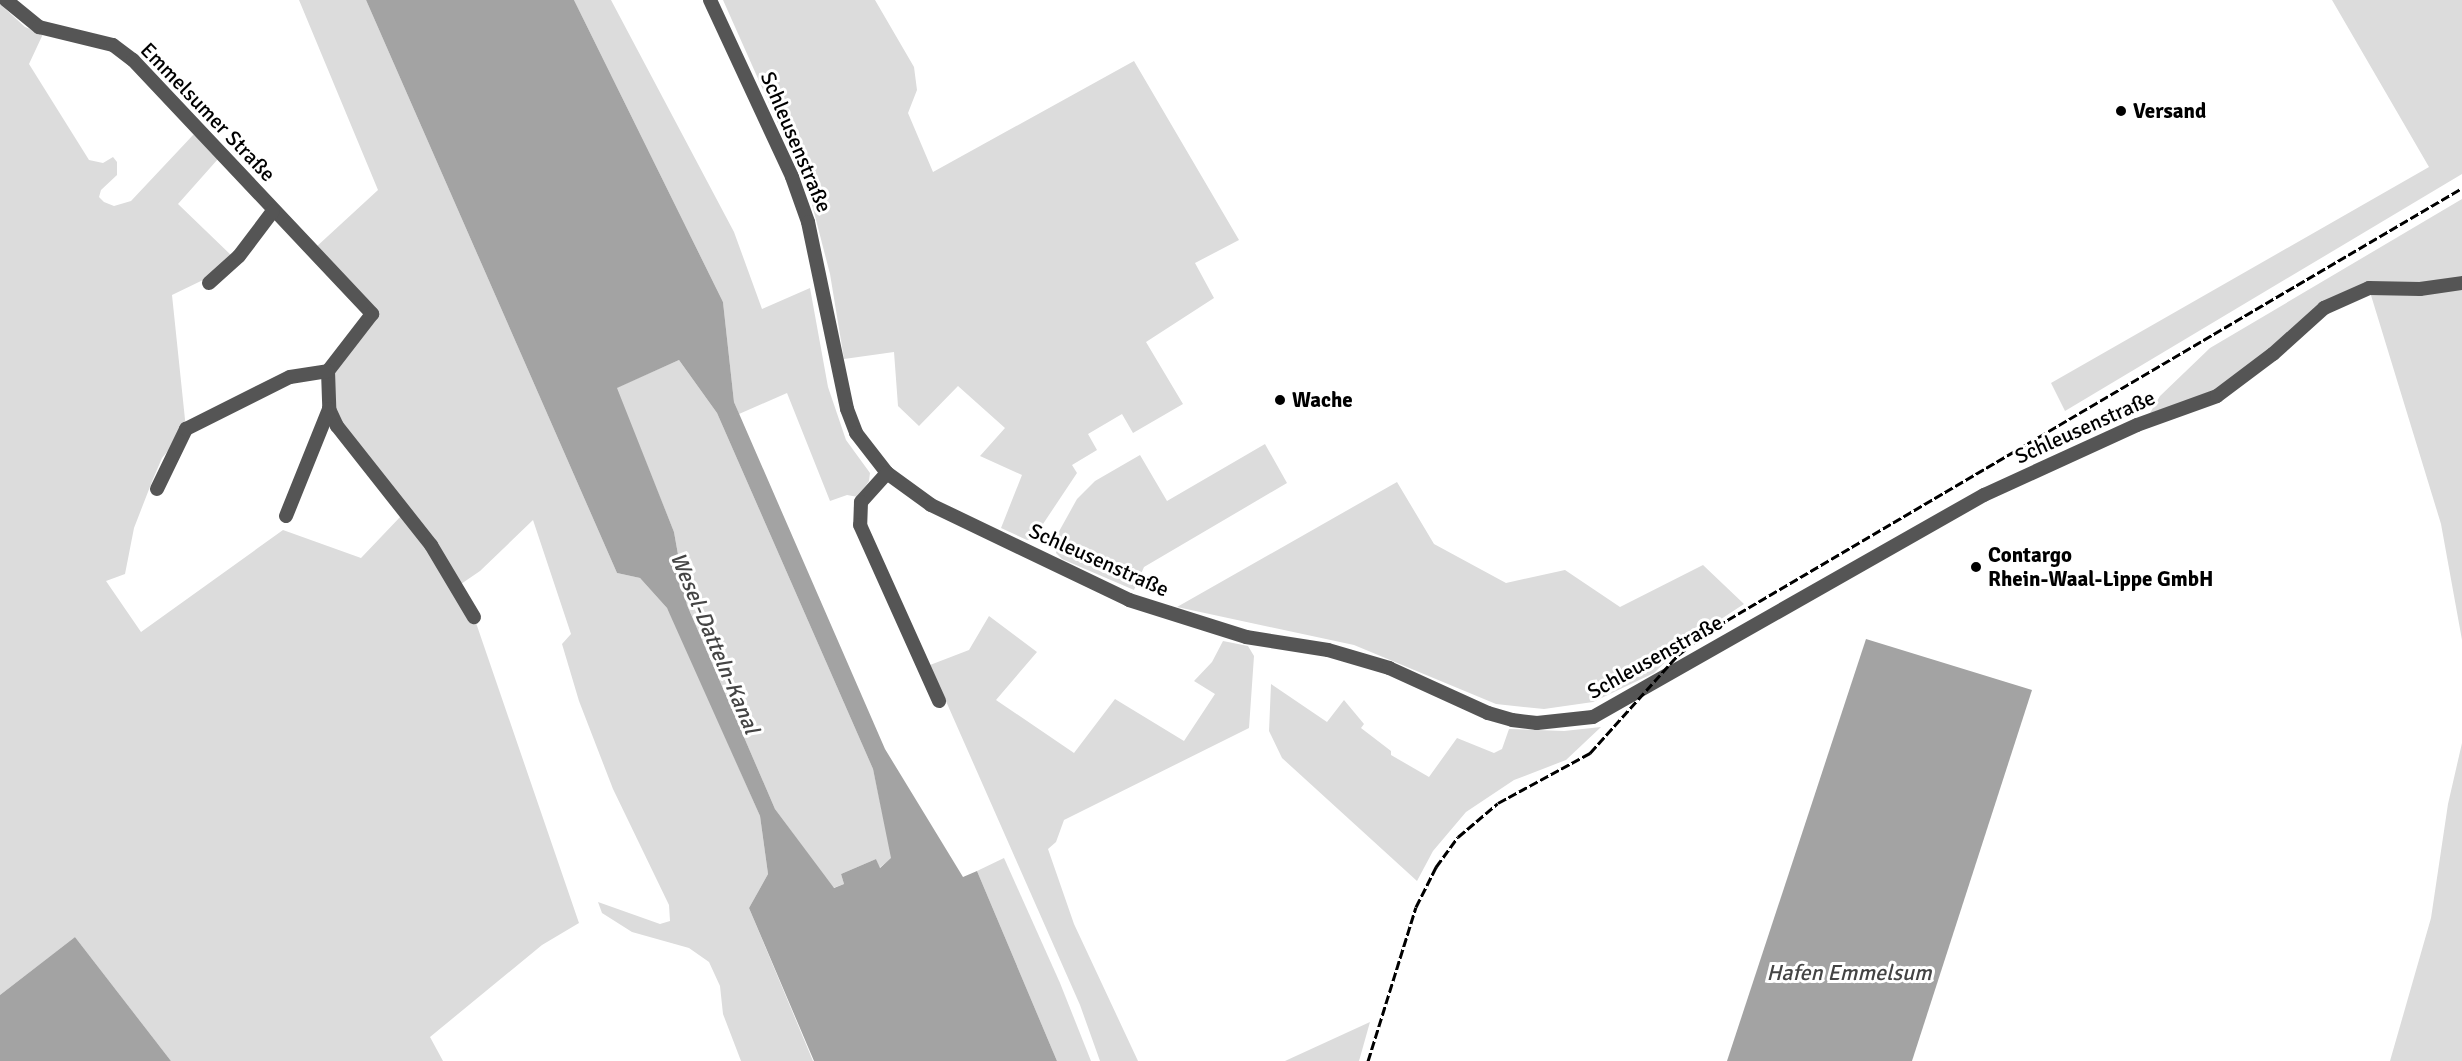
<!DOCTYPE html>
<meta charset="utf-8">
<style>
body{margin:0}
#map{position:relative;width:2462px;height:1061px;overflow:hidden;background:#fff;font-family:Signika,sans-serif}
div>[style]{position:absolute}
.green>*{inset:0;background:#dcdcdc}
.water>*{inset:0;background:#a3a3a3}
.minor>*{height:14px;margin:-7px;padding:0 7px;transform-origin:7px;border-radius:7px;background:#555}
.rail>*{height:3px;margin-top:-1.5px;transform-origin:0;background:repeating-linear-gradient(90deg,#000 0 9px,transparent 0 12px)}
.dots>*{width:16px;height:16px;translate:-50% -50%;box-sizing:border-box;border:3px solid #fff;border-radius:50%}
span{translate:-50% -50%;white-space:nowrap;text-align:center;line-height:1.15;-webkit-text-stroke:6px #fff;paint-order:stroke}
.poi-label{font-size:21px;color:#000;font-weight:700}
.left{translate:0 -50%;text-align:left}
.street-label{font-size:21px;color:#000}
.water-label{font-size:22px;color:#444;font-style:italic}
</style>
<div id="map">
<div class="green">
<i style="clip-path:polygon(299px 0,366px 0,617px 573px,640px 578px,667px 608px,676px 625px,760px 816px,768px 874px,749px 908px,813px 1061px,741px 1061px,723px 1014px,720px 986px,709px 962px,689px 948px,632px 932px,602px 913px,598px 902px,660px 924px,670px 921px,669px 905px,613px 789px,579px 701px,562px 644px,571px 634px,533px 520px,480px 571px,461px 584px,334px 411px,334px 371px,377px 314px,315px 248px,378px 190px)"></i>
<i style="clip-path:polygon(574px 0,611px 0,734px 232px,762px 309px,810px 288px,828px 387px,846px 440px,870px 473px,869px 481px,858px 497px,847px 495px,830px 501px,787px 393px,739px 414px,734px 402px,723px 302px)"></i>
<i style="clip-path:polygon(723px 0,875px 0,914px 67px,917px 90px,908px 113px,933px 172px,1134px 61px,1239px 240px,1195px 263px,1214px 298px,1146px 342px,1183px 404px,1133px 433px,1122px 414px,1088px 434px,1097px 450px,1072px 465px,1077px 473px,1033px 539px,1027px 540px,1001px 528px,1022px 475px,980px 456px,1005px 428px,958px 386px,919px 426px,898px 406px,894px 352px,844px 359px,830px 274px,809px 193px)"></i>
<i style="clip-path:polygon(2332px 0,2462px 0,2462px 174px,2065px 411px,2051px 383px,2429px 167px)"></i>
<i style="clip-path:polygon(0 4px,25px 27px,43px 34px,29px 64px,89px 160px,103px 163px,113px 157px,117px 162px,117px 175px,101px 190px,99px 197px,104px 202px,114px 206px,131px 201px,194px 134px,218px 159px,178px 204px,233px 257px,203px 280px,172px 295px,186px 429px,162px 458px,153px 479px,134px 528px,125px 574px,106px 581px,141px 632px,283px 530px,361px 558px,402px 515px,474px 617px,579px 923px,542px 945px,430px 1037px,443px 1061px,171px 1061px,75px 937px,0 995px)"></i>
<i style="clip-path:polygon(2462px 199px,2462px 278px,2419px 285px,2367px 284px,2215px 392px,2150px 413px,2160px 396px,2210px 348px)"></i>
<i style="clip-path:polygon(2462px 287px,2462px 640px,2441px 524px,2370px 292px)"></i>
<i style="clip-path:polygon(679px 360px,717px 413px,873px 769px,892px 858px,879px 868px,876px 859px,841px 874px,844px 884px,833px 888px,775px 809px,687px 605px,674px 532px,616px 388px)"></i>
<i style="clip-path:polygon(1265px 444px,1287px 483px,1144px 567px,1134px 590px,1062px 559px,1056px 553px,1057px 535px,1077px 499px,1095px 481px,1140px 455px,1167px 501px)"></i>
<i style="clip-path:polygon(1397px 482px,1434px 544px,1506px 583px,1565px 570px,1620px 607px,1703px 565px,1744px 604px,1686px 642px,1654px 673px,1593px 702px,1544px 709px,1496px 704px,1354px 645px,1177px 607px)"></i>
<i style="clip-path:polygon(989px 616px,1037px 652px,996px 700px,1074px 753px,1115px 699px,1184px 741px,1215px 694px,1194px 681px,1212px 662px,1223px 641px,1248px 646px,1254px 656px,1249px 728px,1064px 820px,1056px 842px,1048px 849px,1074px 924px,1138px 1061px,1100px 1061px,1080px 1005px,930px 665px,969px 650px)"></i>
<i style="clip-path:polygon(1271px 684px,1327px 722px,1344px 700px,1364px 724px,1361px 728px,1391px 751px,1391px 755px,1429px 777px,1457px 738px,1494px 753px,1502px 749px,1509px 729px,1564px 731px,1601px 727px,1566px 760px,1514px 780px,1466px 812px,1433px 851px,1417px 881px,1282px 758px,1269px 731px)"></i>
<i style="clip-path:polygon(2462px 743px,2462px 1061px,2390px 1061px,2431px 918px,2448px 804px)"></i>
<i style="clip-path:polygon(1004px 858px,1060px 983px,1091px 1061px,1057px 1061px,977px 871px)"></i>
<i style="clip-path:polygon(1370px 1022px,1359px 1061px,1285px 1061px)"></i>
</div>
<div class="water">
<i style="clip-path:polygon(evenodd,366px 0,574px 0,723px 302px,734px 402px,885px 749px,963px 877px,977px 871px,1057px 1061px,814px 1061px,749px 908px,768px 874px,760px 816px,667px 608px,640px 578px,617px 573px,366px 0,679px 360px,717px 413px,873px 769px,891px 858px,880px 868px,876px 859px,841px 874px,844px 884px,834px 888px,775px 809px,687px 605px,674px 532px,617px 388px,679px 360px)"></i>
<i style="clip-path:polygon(1866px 639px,2032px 690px,1912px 1061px,1727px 1061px)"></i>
<i style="clip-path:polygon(75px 937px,171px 1061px,0 1061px,0 995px)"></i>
</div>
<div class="minor">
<i style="left:6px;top:0;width:43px;rotate:39.3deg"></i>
<i style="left:39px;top:27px;width:76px;rotate:13.7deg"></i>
<i style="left:113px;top:45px;width:25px;rotate:37deg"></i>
<i style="left:133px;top:60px;width:349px;rotate:46.7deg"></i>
<i style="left:372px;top:314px;width:72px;rotate:127.7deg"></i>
<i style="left:328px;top:371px;width:38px;rotate:88deg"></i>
<i style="left:329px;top:409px;width:19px;rotate:65deg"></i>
<i style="left:337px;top:426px;width:152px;rotate:51.7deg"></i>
<i style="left:431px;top:545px;width:84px;rotate:59.2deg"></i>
<i style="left:710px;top:0;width:195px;rotate:65.1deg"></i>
<i style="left:792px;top:177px;width:48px;rotate:70.4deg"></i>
<i style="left:808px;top:222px;width:191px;rotate:78.2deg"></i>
<i style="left:847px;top:409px;width:26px;rotate:69deg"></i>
<i style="left:856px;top:433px;width:51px;rotate:52.2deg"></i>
<i style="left:887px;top:473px;width:54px;rotate:36deg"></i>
<i style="left:931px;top:505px;width:220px;rotate:25.6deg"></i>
<i style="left:1129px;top:600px;width:123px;rotate:17.5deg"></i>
<i style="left:1246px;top:637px;width:83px;rotate:9deg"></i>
<i style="left:1328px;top:650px;width:64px;rotate:16.4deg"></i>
<i style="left:1389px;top:668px;width:109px;rotate:24.4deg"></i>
<i style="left:1488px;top:713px;width:25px;rotate:16deg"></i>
<i style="left:1512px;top:720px;width:25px;rotate:7deg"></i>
<i style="left:1537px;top:723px;width:56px;rotate:-6.1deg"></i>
<i style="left:1593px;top:717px;width:450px;rotate:-29.6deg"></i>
<i style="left:1984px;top:495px;width:168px;rotate:-24.6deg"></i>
<i style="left:2137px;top:425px;width:85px;rotate:-19.9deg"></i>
<i style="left:2217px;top:396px;width:70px;rotate:-36.9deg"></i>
<i style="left:2273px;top:354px;width:69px;rotate:-42deg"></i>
<i style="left:2324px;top:308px;width:49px;rotate:-24deg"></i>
<i style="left:2369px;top:288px;width:51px;rotate:1.1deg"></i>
<i style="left:2420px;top:289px;width:42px;rotate:-8.1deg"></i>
<i style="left:209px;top:283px;width:40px;rotate:-42deg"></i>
<i style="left:239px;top:256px;width:56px;rotate:-52.9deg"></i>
<i style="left:887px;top:473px;width:39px;rotate:132deg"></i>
<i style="left:861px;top:502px;width:23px;rotate:92deg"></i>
<i style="left:860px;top:525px;width:193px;rotate:65.8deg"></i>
<i style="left:157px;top:489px;width:67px;rotate:-64.2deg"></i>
<i style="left:186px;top:429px;width:116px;rotate:-26.6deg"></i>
<i style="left:290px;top:377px;width:38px;rotate:-9deg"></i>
<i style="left:286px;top:516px;width:115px;rotate:-68.1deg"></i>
</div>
<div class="rail">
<i style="left:1368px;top:1061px;width:161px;rotate:-72.7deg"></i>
<i style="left:1416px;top:907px;width:45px;rotate:-63.4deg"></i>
<i style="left:1436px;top:867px;width:37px;rotate:-54deg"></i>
<i style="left:1458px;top:837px;width:52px;rotate:-40.4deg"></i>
<i style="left:1498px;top:803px;width:105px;rotate:-28.5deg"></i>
<i style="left:1590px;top:753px;width:132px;rotate:-48.1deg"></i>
<i style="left:1678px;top:655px;width:37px;rotate:-38deg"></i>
<i style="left:1707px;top:632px;width:876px;rotate:-30.46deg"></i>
</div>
<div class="dots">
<i style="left:2121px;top:111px;background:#000"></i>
<i style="left:1280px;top:400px;background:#000"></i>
<i style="left:1976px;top:567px;background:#000"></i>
</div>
<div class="poi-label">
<span class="left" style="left:2133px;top:111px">Versand</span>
<span class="left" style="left:1292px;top:400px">Wache</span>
<span class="left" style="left:1988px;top:567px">Contargo<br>Rhein-Waal-Lippe GmbH</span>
</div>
<div class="street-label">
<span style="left:208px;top:112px;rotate:46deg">Emmelsumer Straße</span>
<span style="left:796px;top:142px;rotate:67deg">Schleusenstraße</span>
<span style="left:2085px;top:427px;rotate:-24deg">Schleusenstraße</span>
<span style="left:1099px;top:560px;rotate:24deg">Schleusenstraße</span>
<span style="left:1655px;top:657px;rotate:-29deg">Schleusenstraße</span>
</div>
<div class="water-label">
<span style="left:715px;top:643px;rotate:67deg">Wesel-Datteln-Kanal</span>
<span style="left:1849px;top:973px">Hafen Emmelsum</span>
</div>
</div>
